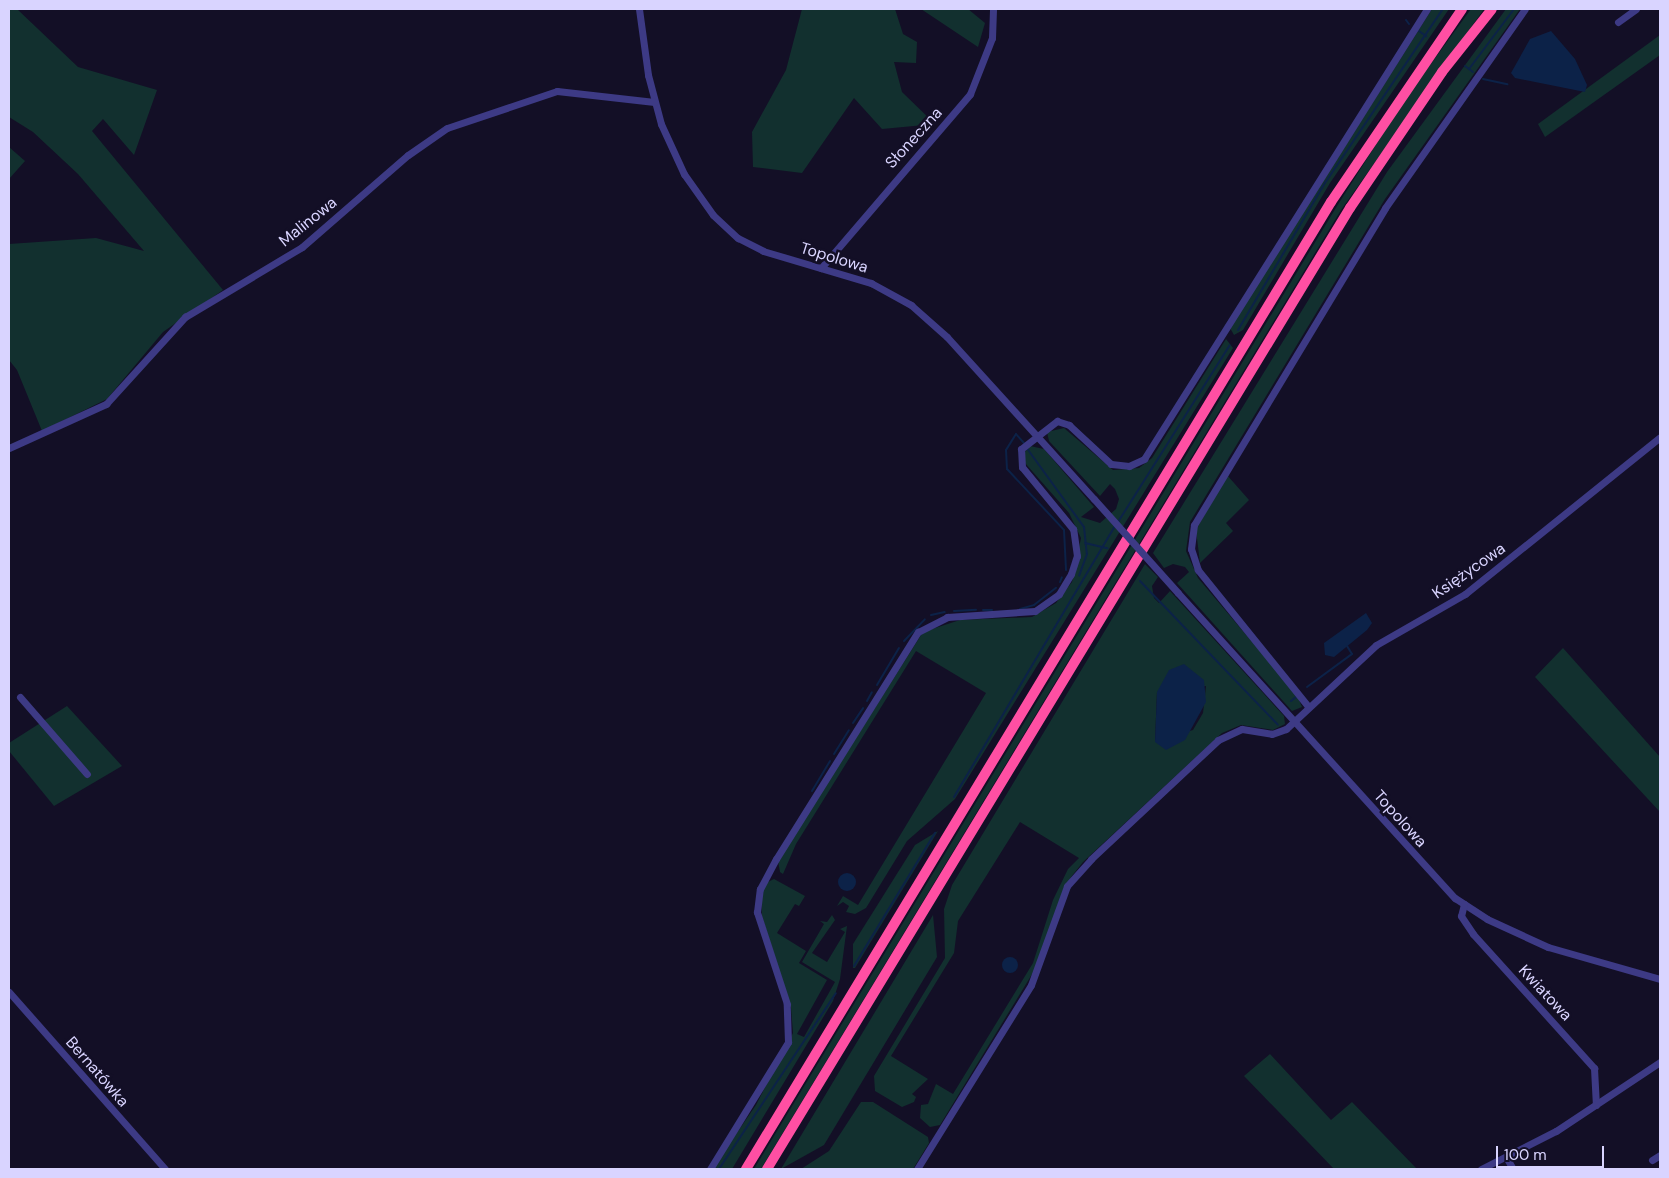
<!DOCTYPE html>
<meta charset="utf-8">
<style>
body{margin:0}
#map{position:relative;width:1669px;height:1178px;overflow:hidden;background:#130f26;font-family:"DM Sans",sans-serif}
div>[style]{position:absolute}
.green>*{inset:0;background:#12302f}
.water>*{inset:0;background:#0c2248}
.round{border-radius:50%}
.stream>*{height:2px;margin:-1px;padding:0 1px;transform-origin:1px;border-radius:1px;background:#0c2248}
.minor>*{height:7px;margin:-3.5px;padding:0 3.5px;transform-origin:3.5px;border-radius:3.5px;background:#3d3a85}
.highway>*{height:10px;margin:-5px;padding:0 5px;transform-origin:5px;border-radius:5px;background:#ff4fa3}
.minor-bridge>*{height:7px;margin:-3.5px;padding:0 3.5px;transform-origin:3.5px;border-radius:3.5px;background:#3d3a85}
span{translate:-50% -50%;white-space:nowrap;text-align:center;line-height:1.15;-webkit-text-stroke:5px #130f26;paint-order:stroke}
.street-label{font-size:16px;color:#d9d4ff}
.frame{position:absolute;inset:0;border:10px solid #d9d4ff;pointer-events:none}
.scale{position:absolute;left:1496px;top:1146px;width:108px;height:22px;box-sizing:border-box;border:2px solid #d9d4ff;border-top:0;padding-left:6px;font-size:15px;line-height:18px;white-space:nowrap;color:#d9d4ff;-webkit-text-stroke:4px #130f26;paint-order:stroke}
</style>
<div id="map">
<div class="green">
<i style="clip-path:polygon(9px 9px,17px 9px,78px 67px,157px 90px,134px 155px,103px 119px,92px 131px,223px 290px,163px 332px,107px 399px,42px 431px,17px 370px,9px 360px,9px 244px,96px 238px,144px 251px,78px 174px,33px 132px,9px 117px)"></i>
<i style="clip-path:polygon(802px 9px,895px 9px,903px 34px,917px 42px,916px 63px,894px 62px,902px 92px,935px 124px,882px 129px,854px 98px,802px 173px,753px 167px,752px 132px,786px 70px)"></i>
<i style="clip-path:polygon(921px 9px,968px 9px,985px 23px,978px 47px)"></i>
<i style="clip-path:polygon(1432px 9px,1449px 9px,1330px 183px,1243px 330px,1234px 335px,1230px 328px)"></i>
<i style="clip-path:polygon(1471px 9px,1484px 9px,1341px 210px,761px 1169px,754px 1169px,1337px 206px,1403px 102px)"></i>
<i style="clip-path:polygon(1506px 9px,1520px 9px,1385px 199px,1190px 522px,1186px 551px,1198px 578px,1297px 695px,1302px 707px,1292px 711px,1177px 583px,1189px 572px,1185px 567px,1173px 564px,1164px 568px,1153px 553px,1387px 172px)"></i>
<i style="clip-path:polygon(1660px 35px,1660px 55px,1545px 137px,1538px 124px)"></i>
<i style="clip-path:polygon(9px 147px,25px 161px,9px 179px)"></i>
<i style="clip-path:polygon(1226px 339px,1233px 348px,955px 799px,907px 841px,866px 908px,855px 914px,846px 912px,849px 906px,843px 902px,837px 906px,843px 896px,858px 905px,986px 693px,916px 651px,796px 844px,783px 874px,780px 872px,778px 861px,923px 632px,960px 620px,1032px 617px,1056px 603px,1072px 582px,1081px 538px,1069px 513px,1025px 463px,1023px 454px,1030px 446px,1044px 449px,1094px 507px,1081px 517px,1100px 523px,1116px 509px,1119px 499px,1115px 489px,1110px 484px,1100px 496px,1049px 441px,1047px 432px,1064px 428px,1113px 470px,1139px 468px,1152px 458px)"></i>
<i style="clip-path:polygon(1227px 475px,1249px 500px,1226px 523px,1233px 531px,1200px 563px,1196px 530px)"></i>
<i style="clip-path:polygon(evenodd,1145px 564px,1158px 577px,1152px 586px,1154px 598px,1159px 603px,1170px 591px,1284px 716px,1285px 724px,1273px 730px,1241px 725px,1222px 733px,1083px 862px,1071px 877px,1037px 966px,940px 1125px,930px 1127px,920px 1118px,921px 1105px,928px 1104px,936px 1084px,953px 1094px,1033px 963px,1053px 900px,1068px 869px,1079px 858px,1020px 822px,958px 921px,954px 953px,891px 1056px,928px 1079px,912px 1094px,916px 1097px,914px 1102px,902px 1107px,875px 1091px,874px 1076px,945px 958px,944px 909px,952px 885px,1145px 564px,1206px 686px,1203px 713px,1193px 730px,1155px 742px,1157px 692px,1206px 686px)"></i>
<i style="clip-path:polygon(1563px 648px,1660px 757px,1660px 812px,1535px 677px)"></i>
<i style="clip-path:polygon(67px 706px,122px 766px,54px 806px,9px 751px,9px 743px)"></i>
<i style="clip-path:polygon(938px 831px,855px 968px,853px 968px,853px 944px,915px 845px)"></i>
<i style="clip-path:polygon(774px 879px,805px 896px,799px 906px,795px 904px,777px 933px,806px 951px,799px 963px,827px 980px,797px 1034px,804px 1037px,835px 982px,802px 962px,824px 924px,820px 921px,827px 922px,832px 915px,835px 920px,812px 953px,827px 962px,845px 932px,840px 929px,847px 926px,840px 979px,833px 1001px,732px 1169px,712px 1169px,756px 1105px,793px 1033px,791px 1008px,762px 916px,761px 896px,766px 883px)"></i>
<i style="clip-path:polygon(933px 915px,937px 957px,824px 1145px,781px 1169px)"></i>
<i style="clip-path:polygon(1270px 1054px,1331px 1120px,1352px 1102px,1417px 1169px,1334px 1169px,1244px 1076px)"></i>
<i style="clip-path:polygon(861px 1102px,873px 1102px,928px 1137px,929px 1143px,913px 1169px,801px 1169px,829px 1151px)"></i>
</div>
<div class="water">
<i style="clip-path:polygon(1551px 31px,1575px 59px,1587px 85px,1585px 92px,1515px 78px,1511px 73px,1530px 39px)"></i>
<i style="clip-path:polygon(1366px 613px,1372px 623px,1367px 630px,1334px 657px,1325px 655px,1324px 643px)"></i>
<i style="clip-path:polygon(1184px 664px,1204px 680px,1206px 702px,1185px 740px,1166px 750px,1155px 742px,1157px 692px,1169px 670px)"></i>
<i class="round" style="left:838px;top:873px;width:18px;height:18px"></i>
<i class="round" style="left:1002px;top:957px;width:16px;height:16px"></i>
</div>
<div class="stream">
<i style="left:1406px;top:20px;width:5px;rotate:53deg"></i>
<i style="left:1419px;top:31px;width:9px;rotate:36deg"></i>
<i style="left:1465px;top:66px;width:10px;rotate:37deg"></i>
<i style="left:1469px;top:69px;width:75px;rotate:-53.1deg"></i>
<i style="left:1483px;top:79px;width:25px;rotate:12deg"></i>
<i style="left:1238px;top:330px;width:171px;rotate:-59.4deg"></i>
<i style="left:1325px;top:183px;width:210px;rotate:-55.9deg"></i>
<i style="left:1024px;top:443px;width:12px;rotate:-132deg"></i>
<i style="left:1016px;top:434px;width:19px;rotate:122deg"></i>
<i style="left:1006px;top:450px;width:19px;rotate:87deg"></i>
<i style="left:1007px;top:469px;width:83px;rotate:46.9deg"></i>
<i style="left:1064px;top:530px;width:40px;rotate:87.1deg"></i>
<i style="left:1026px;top:447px;width:99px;rotate:54.1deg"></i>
<i style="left:1084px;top:527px;width:27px;rotate:84deg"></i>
<i style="left:1087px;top:554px;width:23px;rotate:110deg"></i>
<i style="left:1118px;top:522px;width:209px;rotate:-57.7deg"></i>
<i style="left:1085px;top:543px;width:23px;rotate:13deg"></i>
<i style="left:1140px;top:581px;width:199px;rotate:46.2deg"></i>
<i style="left:1060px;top:582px;width:5px;rotate:-68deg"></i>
<i style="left:1020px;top:609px;width:15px;rotate:-16deg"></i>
<i style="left:1034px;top:605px;width:28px;rotate:-38deg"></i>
<i style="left:983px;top:610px;width:9px"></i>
<i style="left:954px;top:611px;width:22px;rotate:-3deg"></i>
<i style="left:931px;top:615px;width:14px;rotate:-12deg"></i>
<i style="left:904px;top:641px;width:30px;rotate:-46deg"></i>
<i style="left:877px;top:685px;width:43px;rotate:-59.3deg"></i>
<i style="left:1307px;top:687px;width:56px;rotate:-36.3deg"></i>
<i style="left:1352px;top:654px;width:9px;rotate:-122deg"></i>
<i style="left:867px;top:701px;width:10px;rotate:-61deg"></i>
<i style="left:1291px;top:701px;width:6px;rotate:-39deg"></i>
<i style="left:853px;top:723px;width:18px;rotate:-56deg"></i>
<i style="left:834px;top:754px;width:28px;rotate:-58deg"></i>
<i style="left:812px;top:791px;width:35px;rotate:-59deg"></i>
<i style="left:954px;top:797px;width:315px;rotate:-59.3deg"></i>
<i style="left:854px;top:966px;width:156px;rotate:-58.7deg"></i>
<i style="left:719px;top:1169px;width:211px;rotate:-56.4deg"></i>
</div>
<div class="minor">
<i style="left:639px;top:9px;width:67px;rotate:82.2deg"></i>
<i style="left:648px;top:75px;width:51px;rotate:75.1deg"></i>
<i style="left:661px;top:124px;width:55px;rotate:65.3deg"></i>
<i style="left:684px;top:174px;width:50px;rotate:54.7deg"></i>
<i style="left:713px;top:215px;width:34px;rotate:43deg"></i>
<i style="left:738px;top:238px;width:28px;rotate:27deg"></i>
<i style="left:763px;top:251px;width:113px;rotate:16.5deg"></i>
<i style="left:871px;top:283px;width:46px;rotate:28.8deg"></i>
<i style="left:911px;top:305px;width:48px;rotate:41.6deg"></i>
<i style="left:947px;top:337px;width:219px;rotate:47.8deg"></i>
<i style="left:1618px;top:22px;width:22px;rotate:-36deg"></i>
<i style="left:821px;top:268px;width:229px;rotate:-49.4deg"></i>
<i style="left:970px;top:94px;width:60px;rotate:-68.6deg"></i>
<i style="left:992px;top:38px;width:29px;rotate:-88deg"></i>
<i style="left:9px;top:448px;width:107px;rotate:-24.4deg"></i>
<i style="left:106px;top:404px;width:118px;rotate:-47.8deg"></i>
<i style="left:185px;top:317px;width:136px;rotate:-30.9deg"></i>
<i style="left:302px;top:247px;width:140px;rotate:-41deg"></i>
<i style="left:408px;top:155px;width:47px;rotate:-34.7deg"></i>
<i style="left:447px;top:128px;width:116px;rotate:-18.6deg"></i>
<i style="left:557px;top:91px;width:98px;rotate:6.5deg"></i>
<i style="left:1178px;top:593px;width:412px;rotate:47.8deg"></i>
<i style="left:1455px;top:898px;width:38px;rotate:33deg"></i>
<i style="left:1487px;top:919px;width:67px;rotate:24.7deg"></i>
<i style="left:1548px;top:947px;width:116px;rotate:15.9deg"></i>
<i style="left:20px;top:697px;width:102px;rotate:49deg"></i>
<i style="left:1307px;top:705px;width:174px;rotate:-128.9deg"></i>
<i style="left:1198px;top:570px;width:22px;rotate:-108deg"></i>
<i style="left:1191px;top:549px;width:24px;rotate:-83deg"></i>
<i style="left:1194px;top:525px;width:370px;rotate:-58.9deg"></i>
<i style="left:1385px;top:208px;width:243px;rotate:-54.9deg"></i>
<i style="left:1464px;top:904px;width:12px;rotate:104deg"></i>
<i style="left:1461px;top:916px;width:22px;rotate:56deg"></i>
<i style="left:1473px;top:934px;width:181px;rotate:47.9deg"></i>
<i style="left:1594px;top:1068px;width:37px;rotate:87deg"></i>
<i style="left:9px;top:992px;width:236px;rotate:48.6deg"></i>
<i style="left:1506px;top:1157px;width:14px;rotate:60deg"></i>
<i style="left:1652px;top:1160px;width:9px;rotate:-32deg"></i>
<i style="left:710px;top:1169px;width:149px;rotate:-58.4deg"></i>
<i style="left:788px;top:1042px;width:38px;rotate:-92deg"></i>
<i style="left:787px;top:1004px;width:97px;rotate:-108.1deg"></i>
<i style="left:757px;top:912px;width:23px;rotate:-83deg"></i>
<i style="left:760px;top:889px;width:34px;rotate:-62deg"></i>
<i style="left:776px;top:859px;width:268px;rotate:-58deg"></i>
<i style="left:918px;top:632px;width:33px;rotate:-27deg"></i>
<i style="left:947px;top:617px;width:88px;rotate:-3.9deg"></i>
<i style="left:1035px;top:611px;width:29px;rotate:-35deg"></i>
<i style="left:1059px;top:594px;width:23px;rotate:-59deg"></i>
<i style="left:1071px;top:574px;width:19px;rotate:-72deg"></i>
<i style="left:1077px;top:556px;width:27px;rotate:-98deg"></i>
<i style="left:1073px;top:529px;width:80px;rotate:-129.4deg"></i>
<i style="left:1022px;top:467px;width:18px;rotate:-93deg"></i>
<i style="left:1021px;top:449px;width:46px;rotate:-37.9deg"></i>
<i style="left:1057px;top:421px;width:13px;rotate:18deg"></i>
<i style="left:1069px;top:425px;width:57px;rotate:42.9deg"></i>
<i style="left:1111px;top:464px;width:18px;rotate:6deg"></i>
<i style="left:1129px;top:466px;width:17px;rotate:-25deg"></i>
<i style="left:1144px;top:459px;width:532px;rotate:-57.83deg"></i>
<i style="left:917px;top:1169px;width:216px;rotate:-58.2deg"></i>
<i style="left:1031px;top:985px;width:105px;rotate:-70deg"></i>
<i style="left:1067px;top:886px;width:36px;rotate:-48deg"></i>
<i style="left:1091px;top:859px;width:174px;rotate:-43.1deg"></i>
<i style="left:1218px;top:740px;width:26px;rotate:-25deg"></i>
<i style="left:1242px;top:729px;width:30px;rotate:9deg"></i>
<i style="left:1272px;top:734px;width:15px;rotate:-20deg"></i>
<i style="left:1286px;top:729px;width:123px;rotate:-43deg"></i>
<i style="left:1376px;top:645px;width:103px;rotate:-29.8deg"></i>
<i style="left:1465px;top:594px;width:250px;rotate:-38.8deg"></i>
<i style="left:1481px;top:1169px;width:84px;rotate:-26.9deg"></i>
<i style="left:1556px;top:1131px;width:125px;rotate:-33.6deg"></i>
</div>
<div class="highway">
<i style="left:746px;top:1169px;width:1130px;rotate:-58.83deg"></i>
<i style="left:1331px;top:202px;width:233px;rotate:-55.8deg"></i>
<i style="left:767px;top:1169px;width:1124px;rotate:-58.76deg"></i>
<i style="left:1350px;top:208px;width:164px;rotate:-55.9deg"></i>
<i style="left:1442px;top:72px;width:80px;rotate:-51.6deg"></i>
</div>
<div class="minor-bridge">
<i style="left:1094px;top:499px;width:126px;rotate:48.2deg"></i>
</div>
<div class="street-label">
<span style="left:914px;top:138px;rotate:-48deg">Słoneczna</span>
<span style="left:308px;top:222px;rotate:-39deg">Malinowa</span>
<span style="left:834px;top:258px;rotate:17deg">Topolowa</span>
<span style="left:1469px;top:571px;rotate:-35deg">Księżycowa</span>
<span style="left:1400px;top:819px;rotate:48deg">Topolowa</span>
<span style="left:1545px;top:993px;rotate:47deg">Kwiatowa</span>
<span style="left:97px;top:1072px;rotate:49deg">Bernatówka</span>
</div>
<div class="frame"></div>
<div class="scale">100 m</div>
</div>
